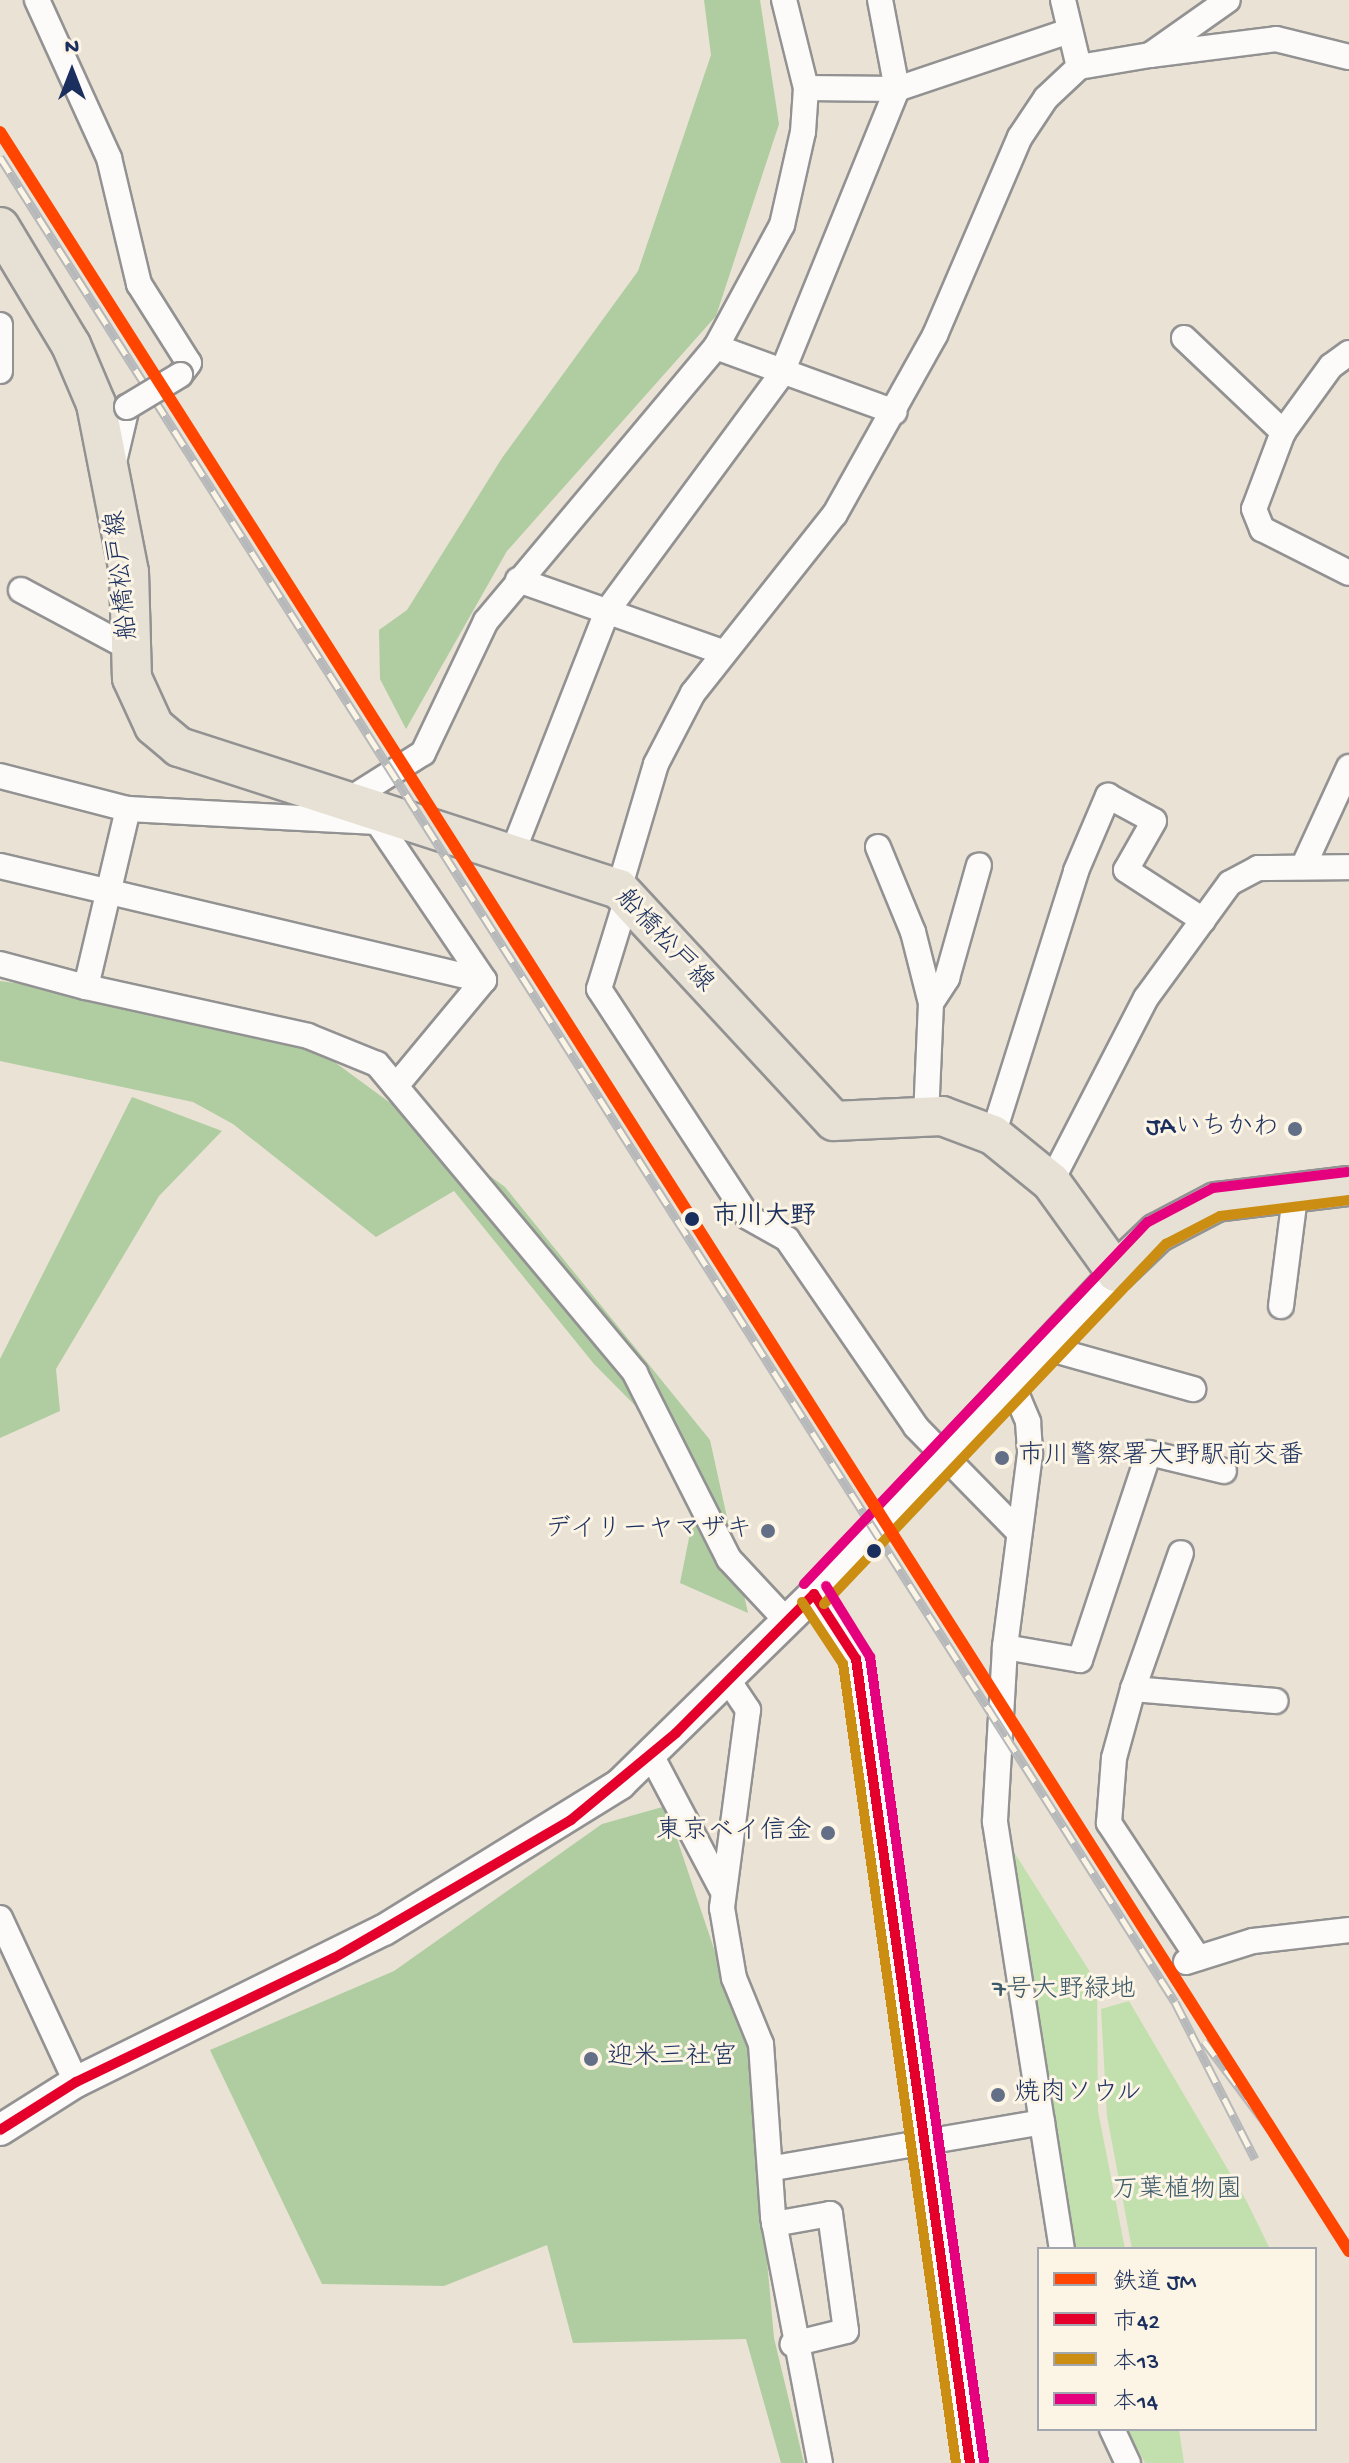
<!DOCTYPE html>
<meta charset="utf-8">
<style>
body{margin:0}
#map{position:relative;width:1349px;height:2463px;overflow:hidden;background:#eae2d4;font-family:"Gochi Hand","Klee One",sans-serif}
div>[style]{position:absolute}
.green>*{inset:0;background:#c2dfae}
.forest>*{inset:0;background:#b0cda2}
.roads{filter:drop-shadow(2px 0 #939293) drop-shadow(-2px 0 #939293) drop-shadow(0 2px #939293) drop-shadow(0 -2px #939293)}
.minor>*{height:24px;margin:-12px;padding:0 12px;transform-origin:12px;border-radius:12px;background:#fcfbf9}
.tertiary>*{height:30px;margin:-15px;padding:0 15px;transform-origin:15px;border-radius:15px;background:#fcfbf9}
.primary>*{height:38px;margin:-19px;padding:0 19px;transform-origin:19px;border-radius:19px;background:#e6e1d4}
.rail>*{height:9px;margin-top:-4.5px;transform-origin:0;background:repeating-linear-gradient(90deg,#fcf5e5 0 18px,#b6b8ba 0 36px);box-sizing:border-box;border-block:2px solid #b6b8ba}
.bridges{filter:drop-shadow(2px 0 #939293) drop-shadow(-2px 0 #939293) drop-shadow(0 2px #939293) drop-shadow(0 -2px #939293)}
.minor-bridge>*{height:24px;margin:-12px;padding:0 12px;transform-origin:12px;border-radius:12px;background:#fcfbf9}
.bus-1>*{height:10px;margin:-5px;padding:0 5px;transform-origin:5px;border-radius:5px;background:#e4002b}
.bus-2>*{height:10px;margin:-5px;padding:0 5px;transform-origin:5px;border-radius:5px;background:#cb8e13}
.bus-3>*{height:10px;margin:-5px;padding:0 5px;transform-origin:5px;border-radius:5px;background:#e5007d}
.rail-1>*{height:12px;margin:-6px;padding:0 6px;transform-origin:6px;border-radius:6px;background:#ff4500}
.dots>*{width:22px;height:22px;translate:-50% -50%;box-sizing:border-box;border:4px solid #fcf5e5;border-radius:50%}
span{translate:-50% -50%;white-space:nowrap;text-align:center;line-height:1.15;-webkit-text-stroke:6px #fcf5e5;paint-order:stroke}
.street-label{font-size:26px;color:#1b2f5e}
.poi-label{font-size:26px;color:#1b2f5e}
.right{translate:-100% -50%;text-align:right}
.left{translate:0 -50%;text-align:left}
.stop-label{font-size:26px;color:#1b2f5e;font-weight:700}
.park-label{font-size:26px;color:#3d5a6a}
.legend{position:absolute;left:1037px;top:2247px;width:280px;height:184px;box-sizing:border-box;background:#fcf5e5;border:2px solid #a2a6af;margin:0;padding:10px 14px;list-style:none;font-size:24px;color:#1b2f5e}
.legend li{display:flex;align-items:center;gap:16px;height:40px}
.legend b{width:40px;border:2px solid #a2a6af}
.north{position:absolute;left:32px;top:32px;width:80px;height:80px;-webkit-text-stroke:6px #fcf5e5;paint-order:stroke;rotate:0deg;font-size:22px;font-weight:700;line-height:32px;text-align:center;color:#1b2f5e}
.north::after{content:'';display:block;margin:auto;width:28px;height:36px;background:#1b2f5e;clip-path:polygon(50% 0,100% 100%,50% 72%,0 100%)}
</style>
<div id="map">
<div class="green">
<i style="clip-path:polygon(1012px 1849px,1097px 1983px,1098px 2111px,1125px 2249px,1072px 2249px)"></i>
<i style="clip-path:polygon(1129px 2001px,1247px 2202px,1270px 2249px,1132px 2249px,1107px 2116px,1101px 2009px)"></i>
<i style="clip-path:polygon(1127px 2429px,1179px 2429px,1184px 2463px,1145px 2463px)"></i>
</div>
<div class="forest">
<i style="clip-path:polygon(704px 0,760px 0,779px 124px,716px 316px,507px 551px,406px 729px,380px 679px,379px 630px,407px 610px,502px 458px,638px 271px,711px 55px)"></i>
<i style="clip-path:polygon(0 981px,87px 993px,314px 1047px,505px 1187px,710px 1440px,748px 1613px,680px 1583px,702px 1473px,594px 1364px,454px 1191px,376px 1237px,233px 1124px,193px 1102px,0 1061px)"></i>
<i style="clip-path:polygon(132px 1097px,222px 1131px,159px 1196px,56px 1369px,60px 1411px,0 1438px,0 1359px)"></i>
<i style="clip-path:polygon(666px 1806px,748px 2050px,774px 2338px,804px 2463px,781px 2463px,746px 2339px,573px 2343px,547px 2245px,444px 2286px,322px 2284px,210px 2050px,394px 1971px,602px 1824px)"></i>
</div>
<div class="roads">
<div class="minor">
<i style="left:37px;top:0;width:174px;rotate:65.5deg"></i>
<i style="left:109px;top:158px;width:130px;rotate:76.6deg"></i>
<i style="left:139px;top:284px;width:93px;rotate:57.7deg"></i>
<i style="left:189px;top:363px;width:15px;rotate:127deg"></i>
<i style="left:1063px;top:0;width:69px;rotate:76.6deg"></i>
<i style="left:1150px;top:55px;width:95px;rotate:-35.2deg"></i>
<i style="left:806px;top:88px;width:91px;rotate:0.6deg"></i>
<i style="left:897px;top:89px;width:182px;rotate:-18.6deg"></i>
<i style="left:0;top:325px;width:46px;rotate:90deg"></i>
<i style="left:1184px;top:338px;width:137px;rotate:43.5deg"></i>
<i style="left:716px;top:347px;width:190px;rotate:20deg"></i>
<i style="left:1349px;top:353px;width:22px;rotate:144deg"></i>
<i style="left:1331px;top:366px;width:82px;rotate:126deg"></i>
<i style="left:1283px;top:432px;width:82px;rotate:110.6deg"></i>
<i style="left:1254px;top:509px;width:22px;rotate:68deg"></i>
<i style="left:1262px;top:529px;width:97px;rotate:26.8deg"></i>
<i style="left:114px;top:462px;width:57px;rotate:-76.7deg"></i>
<i style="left:518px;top:580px;width:214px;rotate:19.4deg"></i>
<i style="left:21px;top:590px;width:125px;rotate:28.2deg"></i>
<i style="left:0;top:776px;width:132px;rotate:14.5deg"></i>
<i style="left:128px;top:809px;width:249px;rotate:3deg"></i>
<i style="left:347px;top:801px;width:90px;rotate:-32.3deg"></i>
<i style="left:423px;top:753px;width:146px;rotate:-64.5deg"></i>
<i style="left:486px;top:621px;width:358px;rotate:-50deg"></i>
<i style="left:716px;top:347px;width:139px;rotate:-61.6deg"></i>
<i style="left:782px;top:225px;width:95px;rotate:-77.3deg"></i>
<i style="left:803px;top:132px;width:44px;rotate:-86.1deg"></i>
<i style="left:806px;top:88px;width:91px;rotate:-104deg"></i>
<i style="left:128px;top:809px;width:183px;rotate:103.3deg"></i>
<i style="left:86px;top:987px;width:227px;rotate:12.4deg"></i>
<i style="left:308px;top:1036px;width:74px;rotate:22.1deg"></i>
<i style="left:377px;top:1064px;width:403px;rotate:50.1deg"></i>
<i style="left:635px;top:1373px;width:208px;rotate:63.2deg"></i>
<i style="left:729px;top:1559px;width:82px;rotate:47deg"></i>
<i style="left:370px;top:811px;width:204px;rotate:56deg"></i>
<i style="left:484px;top:980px;width:138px;rotate:129.7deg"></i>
<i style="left:878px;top:847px;width:92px;rotate:67.6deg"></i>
<i style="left:913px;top:932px;width:73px;rotate:75.8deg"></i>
<i style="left:931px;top:1003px;width:114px;rotate:92.5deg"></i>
<i style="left:512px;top:854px;width:261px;rotate:-68.6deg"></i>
<i style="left:607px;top:611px;width:293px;rotate:-53.6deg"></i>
<i style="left:781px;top:375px;width:309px;rotate:-67.9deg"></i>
<i style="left:897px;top:89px;width:91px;rotate:-100.8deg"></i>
<i style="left:0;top:866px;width:497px;rotate:13.3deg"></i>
<i style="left:1303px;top:867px;width:110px;rotate:-65.3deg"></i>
<i style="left:619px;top:889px;width:130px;rotate:-73.5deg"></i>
<i style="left:656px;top:764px;width:80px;rotate:-62.5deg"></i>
<i style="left:693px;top:693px;width:228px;rotate:-51.6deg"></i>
<i style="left:835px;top:514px;width:205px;rotate:-60.8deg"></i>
<i style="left:935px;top:335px;width:215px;rotate:-66.8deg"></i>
<i style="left:1020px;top:137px;width:47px;rotate:-56.3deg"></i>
<i style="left:1046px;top:98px;width:45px;rotate:-43.2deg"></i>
<i style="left:1079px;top:67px;width:72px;rotate:-9.6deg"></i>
<i style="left:1150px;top:55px;width:127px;rotate:-7.2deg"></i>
<i style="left:1276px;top:39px;width:75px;rotate:13.9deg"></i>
<i style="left:627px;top:898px;width:95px;rotate:107.1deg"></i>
<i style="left:599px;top:989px;width:272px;rotate:56.8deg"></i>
<i style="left:748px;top:1217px;width:45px;rotate:29.4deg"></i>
<i style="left:787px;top:1239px;width:228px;rotate:55.5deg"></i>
<i style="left:916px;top:1427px;width:147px;rotate:45.6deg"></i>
<i style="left:0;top:964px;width:89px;rotate:15deg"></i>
<i style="left:931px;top:1003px;width:30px;rotate:-57deg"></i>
<i style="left:947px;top:978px;width:117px;rotate:-74.2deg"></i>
<i style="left:993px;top:1135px;width:277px;rotate:-72.5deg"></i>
<i style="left:1076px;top:871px;width:82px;rotate:-66.9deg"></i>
<i style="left:1108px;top:796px;width:52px;rotate:28.5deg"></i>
<i style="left:1154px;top:821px;width:56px;rotate:119.7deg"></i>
<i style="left:1126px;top:870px;width:92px;rotate:33deg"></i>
<i style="left:1051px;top:1182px;width:207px;rotate:-62.7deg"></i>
<i style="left:1146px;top:998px;width:142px;rotate:-53.9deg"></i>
<i style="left:1230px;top:883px;width:32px;rotate:-28deg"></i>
<i style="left:1258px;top:868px;width:91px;rotate:-0.6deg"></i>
<i style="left:1281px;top:1306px;width:118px;rotate:-82.7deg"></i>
<i style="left:1047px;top:1348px;width:152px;rotate:15.7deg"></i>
<i style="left:1013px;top:1386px;width:39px;rotate:67deg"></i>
<i style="left:1028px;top:1422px;width:32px;rotate:86deg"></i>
<i style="left:1030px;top:1454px;width:195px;rotate:97.4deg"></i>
<i style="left:1005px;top:1647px;width:175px;rotate:93.3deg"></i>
<i style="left:995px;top:1822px;width:432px;rotate:81.1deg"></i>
<i style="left:1005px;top:1647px;width:76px;rotate:9.8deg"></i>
<i style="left:1080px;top:1660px;width:218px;rotate:-71.6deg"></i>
<i style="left:1149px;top:1453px;width:77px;rotate:13.5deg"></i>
<i style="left:728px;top:1680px;width:36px;rotate:56deg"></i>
<i style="left:748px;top:1710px;width:200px;rotate:97.5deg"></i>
<i style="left:722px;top:1908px;width:71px;rotate:80.3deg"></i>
<i style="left:734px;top:1978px;width:71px;rotate:67.8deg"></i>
<i style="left:761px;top:2044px;width:173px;rotate:86deg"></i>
<i style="left:773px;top:2217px;width:250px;rotate:79.2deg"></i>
<i style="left:1133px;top:1689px;width:144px;rotate:-70.6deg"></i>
<i style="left:651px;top:1755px;width:150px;rotate:62.2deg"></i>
<i style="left:0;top:1918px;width:181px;rotate:65.1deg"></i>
<i style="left:1198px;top:1958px;width:162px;rotate:-123.4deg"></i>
<i style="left:1109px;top:1823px;width:65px;rotate:-85.6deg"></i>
<i style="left:1114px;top:1758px;width:72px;rotate:-74.6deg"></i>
<i style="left:1133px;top:1689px;width:143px;rotate:4.8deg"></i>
<i style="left:1186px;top:1962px;width:70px;rotate:-17.4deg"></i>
<i style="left:1253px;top:1941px;width:97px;rotate:-6.5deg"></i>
<i style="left:774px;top:2168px;width:272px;rotate:-9.7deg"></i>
<i style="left:774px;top:2224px;width:57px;rotate:-10.1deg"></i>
<i style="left:830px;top:2214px;width:118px;rotate:82.2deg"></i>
<i style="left:846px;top:2331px;width:55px;rotate:166.2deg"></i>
<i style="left:1112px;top:2429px;width:38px;rotate:65deg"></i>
</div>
<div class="tertiary">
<i style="left:814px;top:1594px;width:77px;rotate:57.1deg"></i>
<i style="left:856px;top:1659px;width:812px;rotate:81.93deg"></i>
<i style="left:0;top:2130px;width:90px;rotate:-32.3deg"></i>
<i style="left:76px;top:2082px;width:343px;rotate:-26.3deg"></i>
<i style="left:384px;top:1930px;width:278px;rotate:-31.7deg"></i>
<i style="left:620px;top:1784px;width:272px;rotate:-44.4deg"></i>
<i style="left:814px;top:1594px;width:441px;rotate:-46.8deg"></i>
</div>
<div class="primary">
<i style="left:0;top:227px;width:138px;rotate:59deg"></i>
<i style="left:71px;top:345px;width:64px;rotate:67deg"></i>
<i style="left:96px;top:404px;width:171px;rotate:78.9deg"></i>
<i style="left:129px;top:572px;width:106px;rotate:88.4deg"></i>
<i style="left:132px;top:678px;width:53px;rotate:65.4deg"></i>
<i style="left:154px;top:726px;width:33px;rotate:40deg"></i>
<i style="left:179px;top:747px;width:462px;rotate:17.9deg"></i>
<i style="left:619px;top:889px;width:316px;rotate:47.2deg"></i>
<i style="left:834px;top:1121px;width:108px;rotate:-2.7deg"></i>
<i style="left:942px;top:1116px;width:54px;rotate:20.4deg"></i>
<i style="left:993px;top:1135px;width:75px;rotate:39deg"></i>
<i style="left:1051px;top:1182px;width:111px;rotate:54.2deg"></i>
<i style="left:1116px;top:1272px;width:57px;rotate:-43.6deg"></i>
<i style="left:1157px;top:1233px;width:67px;rotate:-27.7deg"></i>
<i style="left:1216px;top:1202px;width:134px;rotate:-6.9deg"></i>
</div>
</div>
<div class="rail">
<i style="left:0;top:157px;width:2187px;rotate:57.51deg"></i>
<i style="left:1175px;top:2002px;width:176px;rotate:63deg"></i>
<i style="left:1204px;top:2041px;width:130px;rotate:53.1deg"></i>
</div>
<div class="bridges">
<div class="minor-bridge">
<i style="left:127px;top:407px;width:62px;rotate:-31.1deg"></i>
</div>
</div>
<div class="bus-1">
<i style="left:814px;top:1594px;width:77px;rotate:57.1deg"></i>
<i style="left:856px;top:1659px;width:812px;rotate:81.93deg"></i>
<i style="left:0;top:2130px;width:90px;rotate:-32.3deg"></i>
<i style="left:76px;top:2082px;width:286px;rotate:-25.7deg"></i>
<i style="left:334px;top:1958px;width:274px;rotate:-30.2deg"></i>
<i style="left:571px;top:1820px;width:136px;rotate:-39.6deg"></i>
<i style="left:676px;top:1733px;width:196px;rotate:-45.2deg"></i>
</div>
<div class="bus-2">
<i style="left:802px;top:1602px;width:74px;rotate:56.5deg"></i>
<i style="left:843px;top:1664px;width:807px;rotate:81.95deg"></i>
<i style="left:824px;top:1604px;width:497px;rotate:-46.5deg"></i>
<i style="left:1166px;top:1244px;width:61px;rotate:-27.4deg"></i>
<i style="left:1220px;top:1216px;width:130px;rotate:-7.1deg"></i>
</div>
<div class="bus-3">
<i style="left:804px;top:1584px;width:499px;rotate:-46.5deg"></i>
<i style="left:1148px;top:1222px;width:73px;rotate:-27.6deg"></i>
<i style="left:1213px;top:1188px;width:135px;rotate:-6.8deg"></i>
<i style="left:826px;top:1586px;width:84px;rotate:58.2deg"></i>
<i style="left:870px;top:1657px;width:812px;rotate:81.93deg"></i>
</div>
<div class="rail-1">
<i style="left:0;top:132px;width:2512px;rotate:57.52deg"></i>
</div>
<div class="dots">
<i style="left:1295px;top:1129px;background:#636e87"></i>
<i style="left:692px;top:1219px;background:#1b2f5e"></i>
<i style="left:1002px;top:1458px;background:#636e87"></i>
<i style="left:768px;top:1531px;background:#636e87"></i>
<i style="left:874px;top:1551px;background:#1b2f5e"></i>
<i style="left:828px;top:1833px;background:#636e87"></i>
<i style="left:591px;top:2059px;background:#636e87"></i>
<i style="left:998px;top:2095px;background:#636e87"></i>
</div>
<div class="street-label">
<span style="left:124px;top:575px;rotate:-96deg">船橋松戸線</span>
<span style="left:663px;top:942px;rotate:47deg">船橋松戸線</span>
</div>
<div class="poi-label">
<span class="right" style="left:1279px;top:1129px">JAいちかわ</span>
<span class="left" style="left:1018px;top:1458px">市川警察署大野駅前交番</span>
<span class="right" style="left:752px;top:1531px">デイリーヤマザキ</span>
<span class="right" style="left:812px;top:1833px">東京ベイ信金</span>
<span class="left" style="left:607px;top:2059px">迎米三社宮</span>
<span class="left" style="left:1014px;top:2095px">焼肉ソウル</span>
</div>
<div class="stop-label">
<span class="left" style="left:712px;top:1219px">市川大野</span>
</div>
<div class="park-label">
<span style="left:1064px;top:1992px">7号大野緑地</span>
<span style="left:1177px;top:2192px">万葉植物園</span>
</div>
<ul class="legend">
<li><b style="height:10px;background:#ff4500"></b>鉄道 JM</li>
<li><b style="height:10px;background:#e4002b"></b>市42</li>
<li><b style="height:10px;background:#cb8e13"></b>本13</li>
<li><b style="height:10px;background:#e5007d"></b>本14</li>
</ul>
<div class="north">N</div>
</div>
